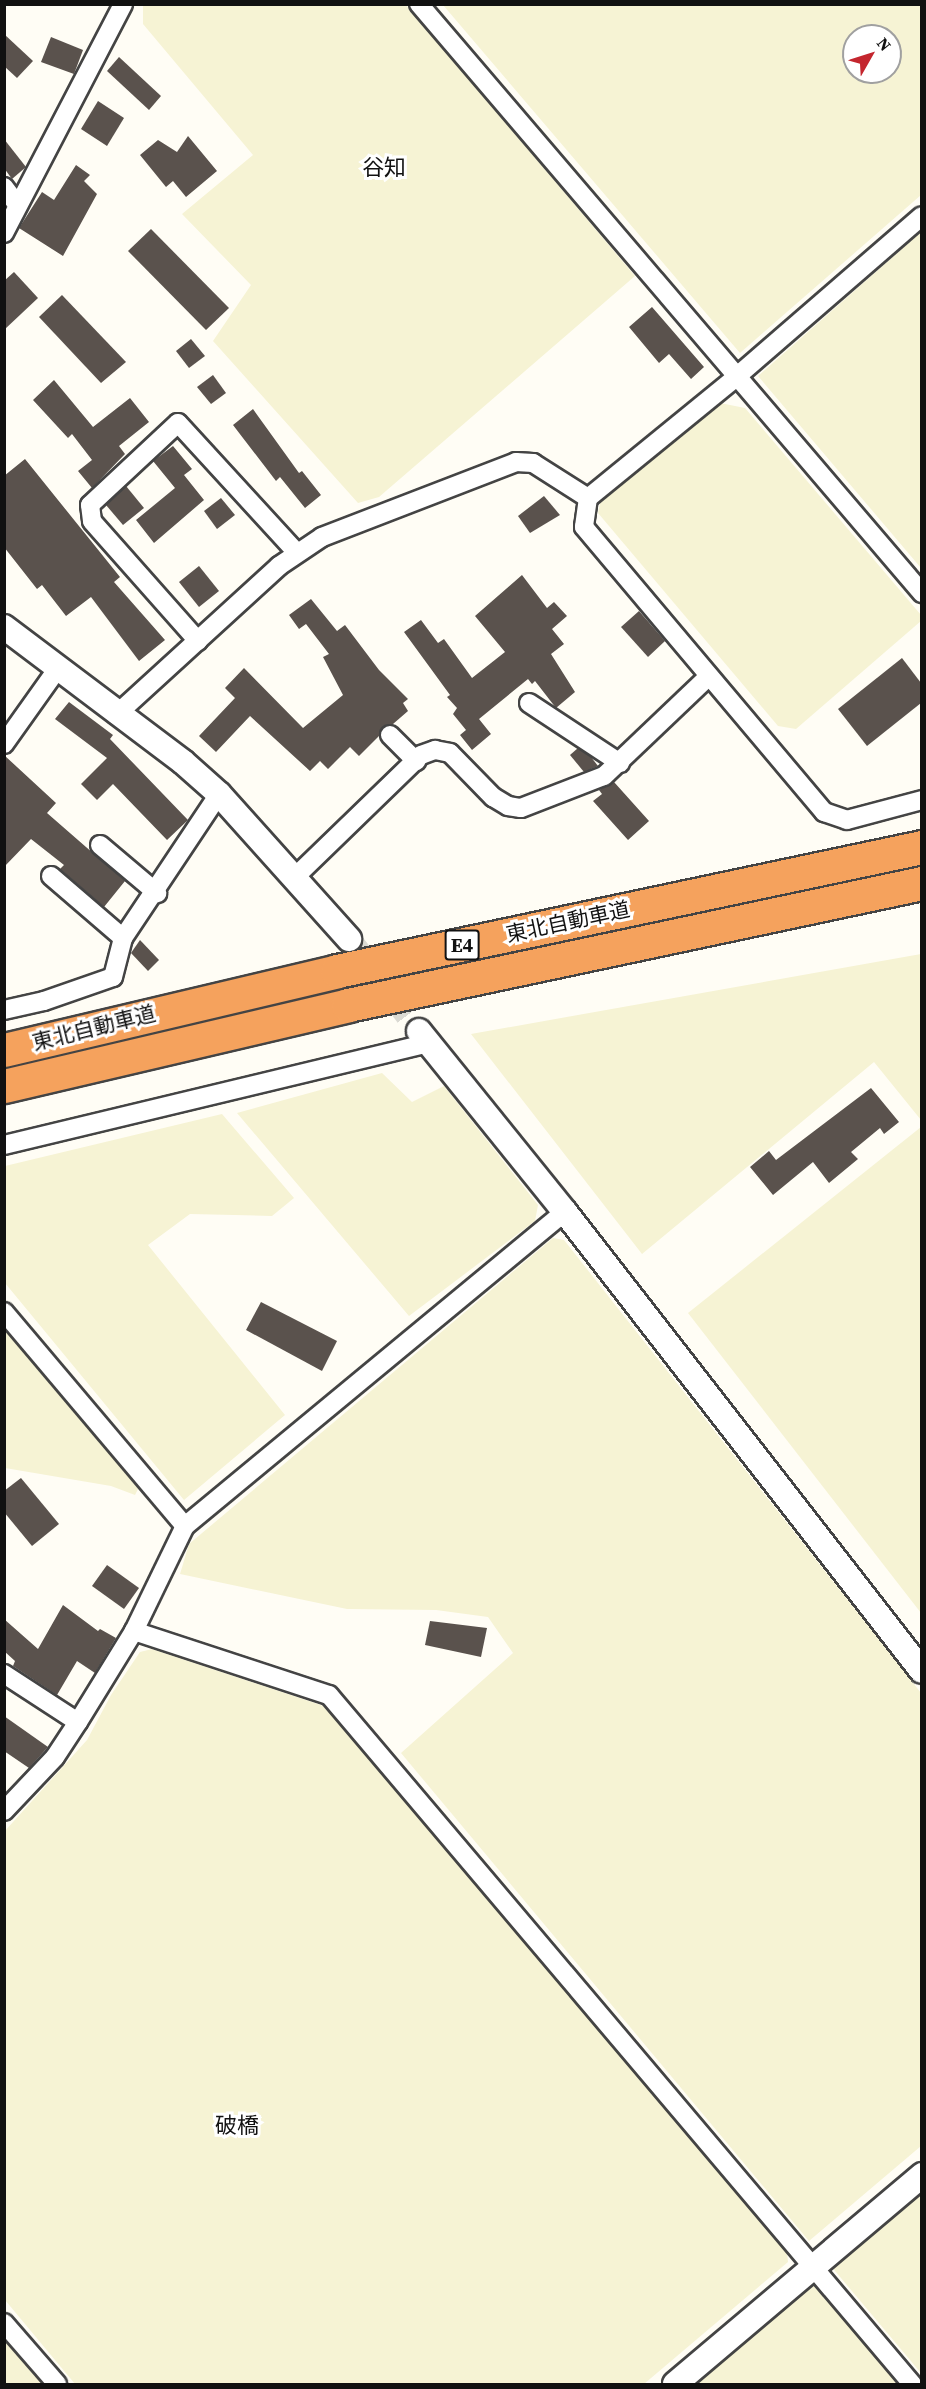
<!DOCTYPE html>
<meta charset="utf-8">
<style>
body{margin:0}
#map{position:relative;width:926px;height:2389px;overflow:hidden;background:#fffdf5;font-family:"Source Serif 4","Noto Sans JP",serif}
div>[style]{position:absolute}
.farmland>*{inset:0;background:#f6f3d4}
.building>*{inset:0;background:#5a524d}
.tertiary-tunnel>*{height:24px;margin-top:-12px;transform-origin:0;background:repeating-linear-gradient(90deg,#dbdad3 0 24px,transparent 0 36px)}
.roads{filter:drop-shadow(2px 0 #444) drop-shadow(-2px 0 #444) drop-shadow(0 2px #444) drop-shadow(0 -2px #444)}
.minor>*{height:18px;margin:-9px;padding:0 9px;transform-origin:9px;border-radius:9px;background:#fff}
.tertiary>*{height:24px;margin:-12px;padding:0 12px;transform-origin:12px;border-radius:12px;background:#fff}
.motorway>*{height:33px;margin:-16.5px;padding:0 16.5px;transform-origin:16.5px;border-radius:16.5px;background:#f5a25d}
span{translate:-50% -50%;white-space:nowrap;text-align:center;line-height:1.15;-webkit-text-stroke:6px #fff;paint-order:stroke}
.shield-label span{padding:2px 4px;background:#fff;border:2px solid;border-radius:4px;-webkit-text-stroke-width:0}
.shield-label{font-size:20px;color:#111;font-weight:700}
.street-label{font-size:21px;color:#111}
.neighbourhood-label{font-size:22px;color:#111}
.frame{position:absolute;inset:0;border:6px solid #111;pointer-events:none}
.north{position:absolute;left:842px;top:24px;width:60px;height:60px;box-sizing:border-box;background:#fff;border:2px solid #a0a0a0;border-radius:50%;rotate:51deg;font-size:16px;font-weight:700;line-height:24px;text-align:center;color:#111}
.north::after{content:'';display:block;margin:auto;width:21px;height:27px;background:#c4262e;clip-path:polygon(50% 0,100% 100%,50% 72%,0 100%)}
</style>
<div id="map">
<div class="farmland">
<i style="clip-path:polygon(143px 5px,406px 5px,635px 276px,379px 497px,358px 503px,213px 341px,251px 285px,182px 214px,253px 155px,143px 24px)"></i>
<i style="clip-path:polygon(evenodd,443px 5px,921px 5px,921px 195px,740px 353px,443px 5px,854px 36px,890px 36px,890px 72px,854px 72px,854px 36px)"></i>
<i style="clip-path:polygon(921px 232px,921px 568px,758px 376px)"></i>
<i style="clip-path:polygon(720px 403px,745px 408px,921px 615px,921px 621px,796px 729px,778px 726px,598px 513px,602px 495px)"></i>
<i style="clip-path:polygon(921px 954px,921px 1120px,874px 1062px,642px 1254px,471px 1034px)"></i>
<i style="clip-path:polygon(382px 1073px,412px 1102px,444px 1086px,538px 1205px,535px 1221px,409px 1316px,237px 1113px)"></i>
<i style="clip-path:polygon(222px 1114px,294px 1198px,272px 1216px,190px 1214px,148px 1245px,285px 1415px,184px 1500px,5px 1283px,5px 1166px)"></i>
<i style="clip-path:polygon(921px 1127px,921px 1613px,688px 1313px)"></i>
<i style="clip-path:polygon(553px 1238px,564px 1240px,921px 1693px,921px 2146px,809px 2241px,401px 1753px,513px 1653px,488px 1617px,436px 1610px,347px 1609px,180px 1574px,189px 1544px)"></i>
<i style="clip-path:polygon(4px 1328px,140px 1485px,135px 1495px,111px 1486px,5px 1468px)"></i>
<i style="clip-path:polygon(152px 1649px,321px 1705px,332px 1712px,787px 2252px,788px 2262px,644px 2384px,75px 2384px,5px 2300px,4px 1832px,87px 1740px,111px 1695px,140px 1652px)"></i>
<i style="clip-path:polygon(921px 2186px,921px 2373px,830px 2265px)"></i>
<i style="clip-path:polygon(808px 2284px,816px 2285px,901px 2384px,692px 2384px)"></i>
<i style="clip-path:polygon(4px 2338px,5px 2338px,44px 2384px,5px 2384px)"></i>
</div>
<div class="building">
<i style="clip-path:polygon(4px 34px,33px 61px,17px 78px,4px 66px)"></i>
<i style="clip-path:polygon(51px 37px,83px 50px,74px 74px,41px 62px)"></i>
<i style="clip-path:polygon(119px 57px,161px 96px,149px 110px,107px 71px)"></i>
<i style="clip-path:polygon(98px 101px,124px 118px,107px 146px,81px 129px)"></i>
<i style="clip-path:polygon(188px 136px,217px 171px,186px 197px,173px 181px,166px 187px,140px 155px,158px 140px,177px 152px)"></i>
<i style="clip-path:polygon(4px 139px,26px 167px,12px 179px,4px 168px)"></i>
<i style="clip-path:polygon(76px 165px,90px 175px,84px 181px,97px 194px,63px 256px,19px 228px,42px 192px,54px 200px)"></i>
<i style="clip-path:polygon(151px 229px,229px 308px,206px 330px,128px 251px)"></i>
<i style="clip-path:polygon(14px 272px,38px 298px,4px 330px,4px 281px)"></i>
<i style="clip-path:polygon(62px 295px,126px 362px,101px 383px,39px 317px)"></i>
<i style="clip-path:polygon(652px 307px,704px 367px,691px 379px,669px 354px,659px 363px,629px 327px)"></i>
<i style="clip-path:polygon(191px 339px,205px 356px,189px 368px,176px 351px)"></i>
<i style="clip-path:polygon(213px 375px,226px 393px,211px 404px,197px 387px)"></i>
<i style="clip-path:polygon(54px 380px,93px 427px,130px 398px,149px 422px,119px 446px,125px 454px,92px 488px,78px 471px,92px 460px,72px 434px,68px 438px,33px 400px)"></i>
<i style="clip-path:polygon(253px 409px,299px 473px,302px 471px,321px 495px,305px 508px,280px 477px,276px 481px,233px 425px)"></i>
<i style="clip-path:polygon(173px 446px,192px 469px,184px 475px,204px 500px,154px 543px,136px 520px,175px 488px,153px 461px)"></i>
<i style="clip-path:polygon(25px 459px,120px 577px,114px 582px,165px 640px,139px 661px,91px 597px,66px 616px,42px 585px,37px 589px,4px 547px,4px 476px)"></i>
<i style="clip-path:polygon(126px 486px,144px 508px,123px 525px,106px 505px)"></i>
<i style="clip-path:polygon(544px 496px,560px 515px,530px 533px,518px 516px)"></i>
<i style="clip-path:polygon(221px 498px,235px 515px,217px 529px,204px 511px)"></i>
<i style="clip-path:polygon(199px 566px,219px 591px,199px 607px,179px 582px)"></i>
<i style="clip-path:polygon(522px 575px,547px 608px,554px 602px,567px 616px,552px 629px,564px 644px,551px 654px,575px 692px,556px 708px,535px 681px,532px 684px,528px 679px,479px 719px,491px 734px,472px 750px,460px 735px,466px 730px,453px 714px,457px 708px,447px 697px,450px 695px,404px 632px,421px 620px,438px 643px,444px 639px,472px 678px,505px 652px,475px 616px)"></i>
<i style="clip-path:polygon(311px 599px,337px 631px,345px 625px,379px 670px,408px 699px,403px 703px,408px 711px,393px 724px,383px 727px,379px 736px,359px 756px,350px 747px,328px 769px,320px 761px,310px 771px,250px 716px,216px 752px,199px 736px,235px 698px,225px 688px,244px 668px,303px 728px,343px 695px,323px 657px,329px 654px,306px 624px,299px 629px,289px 615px)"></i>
<i style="clip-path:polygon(639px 611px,665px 641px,648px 657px,621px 627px)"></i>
<i style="clip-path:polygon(902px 658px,921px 683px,921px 703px,867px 746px,838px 709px)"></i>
<i style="clip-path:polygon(69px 702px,113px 735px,110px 739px,188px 820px,167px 840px,113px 784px,97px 800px,81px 784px,107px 758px,55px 719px)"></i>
<i style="clip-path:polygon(578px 748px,591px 757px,598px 766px,584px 772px,570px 755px)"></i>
<i style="clip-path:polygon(4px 755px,56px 803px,47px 813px,125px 881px,104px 907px,60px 869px,64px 865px,31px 839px,4px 867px)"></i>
<i style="clip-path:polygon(614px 782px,649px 821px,628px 840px,593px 801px,602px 794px,599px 790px)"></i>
<i style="clip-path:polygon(140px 940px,159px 960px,148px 971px,131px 953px)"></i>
<i style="clip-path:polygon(871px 1088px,899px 1122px,884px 1134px,880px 1128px,851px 1152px,858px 1159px,829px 1183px,813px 1162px,773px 1195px,750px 1167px,769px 1151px,776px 1160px)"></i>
<i style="clip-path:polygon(261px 1302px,337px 1341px,322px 1371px,246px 1330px)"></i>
<i style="clip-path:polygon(21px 1478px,59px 1524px,32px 1546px,4px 1512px,4px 1491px)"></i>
<i style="clip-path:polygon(107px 1565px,139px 1588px,124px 1609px,92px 1586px)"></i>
<i style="clip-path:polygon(63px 1605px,98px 1631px,100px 1629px,116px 1638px,95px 1673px,77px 1661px,57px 1695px,13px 1666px,15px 1661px,4px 1651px,4px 1619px,38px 1649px)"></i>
<i style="clip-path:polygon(430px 1621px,487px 1628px,481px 1657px,425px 1645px)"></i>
<i style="clip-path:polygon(4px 1716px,48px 1747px,29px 1768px,4px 1751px)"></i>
</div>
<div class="tertiary-tunnel">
<i style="left:349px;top:939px;width:116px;rotate:52.7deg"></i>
</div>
<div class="roads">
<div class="minor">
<i style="left:419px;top:4px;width:775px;rotate:49.5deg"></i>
<i style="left:4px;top:187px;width:21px;rotate:53deg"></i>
<i style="left:4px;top:233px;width:258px;rotate:-62.5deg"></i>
<i style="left:588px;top:498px;width:29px;rotate:98deg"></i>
<i style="left:584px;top:527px;width:373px;rotate:49.9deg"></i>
<i style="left:824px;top:812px;width:24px;rotate:19deg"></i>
<i style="left:847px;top:820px;width:78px;rotate:-14.9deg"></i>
<i style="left:198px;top:641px;width:160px;rotate:-131.5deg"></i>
<i style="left:92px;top:521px;width:16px;rotate:-97deg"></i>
<i style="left:90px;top:505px;width:120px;rotate:-43deg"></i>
<i style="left:178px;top:423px;width:175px;rotate:47.5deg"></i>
<i style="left:529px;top:703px;width:109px;rotate:33.4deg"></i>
<i style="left:116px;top:715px;width:221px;rotate:-42.4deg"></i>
<i style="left:279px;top:566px;width:52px;rotate:-34deg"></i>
<i style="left:322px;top:537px;width:208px;rotate:-21.1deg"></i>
<i style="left:516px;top:462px;width:17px;rotate:3deg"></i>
<i style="left:533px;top:463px;width:65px;rotate:32.5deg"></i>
<i style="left:588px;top:498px;width:190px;rotate:-39.2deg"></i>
<i style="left:735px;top:378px;width:247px;rotate:-40.9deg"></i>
<i style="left:390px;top:735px;width:37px;rotate:45deg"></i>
<i style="left:4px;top:744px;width:93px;rotate:-54.6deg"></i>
<i style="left:100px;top:845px;width:75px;rotate:40.1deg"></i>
<i style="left:51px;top:876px;width:95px;rotate:40.7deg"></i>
<i style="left:293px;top:879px;width:178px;rotate:-44.1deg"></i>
<i style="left:421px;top:755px;width:15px;rotate:-20deg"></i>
<i style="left:435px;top:750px;width:15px;rotate:11deg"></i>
<i style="left:450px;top:753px;width:62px;rotate:45.7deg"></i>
<i style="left:493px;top:797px;width:17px;rotate:31deg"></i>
<i style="left:508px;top:806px;width:13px;rotate:9deg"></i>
<i style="left:521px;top:808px;width:89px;rotate:-21.1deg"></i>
<i style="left:604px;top:776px;width:144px;rotate:-43.6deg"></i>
<i style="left:4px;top:1010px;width:41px;rotate:-12.7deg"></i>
<i style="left:44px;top:1001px;width:73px;rotate:-19.2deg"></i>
<i style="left:113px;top:977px;width:40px;rotate:-75.6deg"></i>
<i style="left:123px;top:938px;width:173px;rotate:-56.3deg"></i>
<i style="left:4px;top:1145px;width:437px;rotate:-13.5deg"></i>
<i style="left:4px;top:1312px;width:280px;rotate:49.8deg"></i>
<i style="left:134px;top:1631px;width:205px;rotate:18.2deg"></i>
<i style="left:329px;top:1695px;width:903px;rotate:49.76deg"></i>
<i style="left:4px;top:1674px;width:88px;rotate:33deg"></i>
<i style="left:4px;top:1811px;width:74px;rotate:-46.6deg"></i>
<i style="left:55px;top:1757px;width:42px;rotate:-56.7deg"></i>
<i style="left:78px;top:1722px;width:107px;rotate:-58.4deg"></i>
<i style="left:134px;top:1631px;width:117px;rotate:-64.1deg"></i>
<i style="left:185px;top:1526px;width:493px;rotate:-39.6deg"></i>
<i style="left:4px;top:2323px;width:81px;rotate:49deg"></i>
</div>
<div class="tertiary">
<i style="left:4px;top:627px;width:224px;rotate:37deg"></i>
<i style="left:183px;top:762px;width:48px;rotate:41.6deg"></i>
<i style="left:219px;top:794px;width:195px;rotate:48.1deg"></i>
<i style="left:419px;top:1031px;width:233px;rotate:51.1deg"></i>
<i style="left:565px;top:1212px;width:581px;rotate:52.13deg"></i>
<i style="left:675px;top:2384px;width:324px;rotate:-40.2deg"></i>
</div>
<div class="motorway">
<i style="left:4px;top:1050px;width:342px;rotate:-13.3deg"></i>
<i style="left:337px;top:971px;width:598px;rotate:-11.97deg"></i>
<i style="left:4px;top:1086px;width:353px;rotate:-13.2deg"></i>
<i style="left:348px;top:1005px;width:587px;rotate:-12deg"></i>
</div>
</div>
<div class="shield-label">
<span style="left:462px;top:945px">E4</span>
</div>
<div class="street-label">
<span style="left:568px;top:922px;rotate:-12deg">東北自動車道</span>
<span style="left:94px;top:1028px;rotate:-14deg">東北自動車道</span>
</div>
<div class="neighbourhood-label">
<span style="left:384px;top:168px">谷知</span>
<span style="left:237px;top:2126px">破橋</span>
</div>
<div class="frame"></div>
<div class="north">N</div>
</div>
